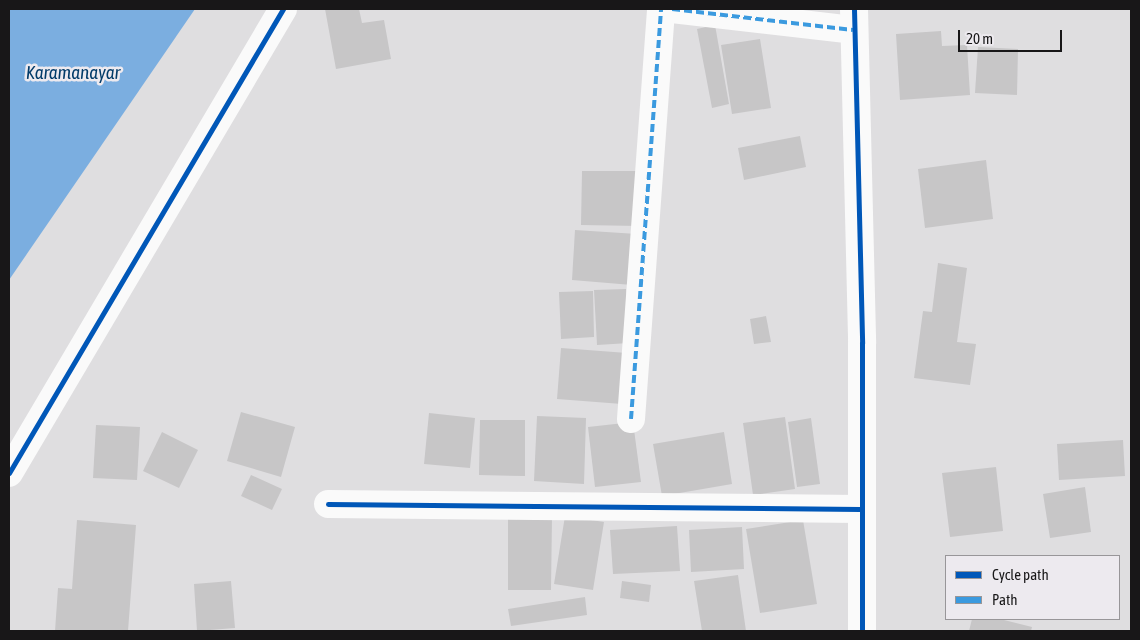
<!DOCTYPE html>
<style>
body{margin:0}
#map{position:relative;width:1140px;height:640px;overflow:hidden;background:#dfdee0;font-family:"Asap Condensed",sans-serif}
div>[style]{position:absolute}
.water>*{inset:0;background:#7baee0}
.building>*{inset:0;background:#c7c6c7}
.minor>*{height:28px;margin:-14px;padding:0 14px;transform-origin:14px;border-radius:14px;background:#fafafa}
.quiet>*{height:4px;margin-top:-2px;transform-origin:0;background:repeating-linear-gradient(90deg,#3b9adf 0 8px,transparent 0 12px)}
.cycleway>*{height:5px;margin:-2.5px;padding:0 2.5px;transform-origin:2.5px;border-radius:2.5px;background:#0057b8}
span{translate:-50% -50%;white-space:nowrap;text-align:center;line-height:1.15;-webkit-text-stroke:5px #edeaef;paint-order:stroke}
.water-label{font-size:19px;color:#023b69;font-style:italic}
.frame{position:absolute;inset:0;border:10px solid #181718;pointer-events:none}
.legend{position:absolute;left:945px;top:555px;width:175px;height:65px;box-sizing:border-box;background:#edeaef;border:1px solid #989699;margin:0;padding:6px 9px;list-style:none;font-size:15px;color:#181718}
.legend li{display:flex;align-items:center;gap:10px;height:25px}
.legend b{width:25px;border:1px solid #989699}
.scale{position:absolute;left:958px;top:30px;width:104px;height:22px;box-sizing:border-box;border:2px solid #181718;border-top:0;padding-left:6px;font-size:15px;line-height:18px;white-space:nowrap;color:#181718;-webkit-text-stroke:4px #edeaef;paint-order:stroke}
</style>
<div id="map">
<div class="water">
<i style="clip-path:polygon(9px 9px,195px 9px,9px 280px)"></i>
</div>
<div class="building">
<i style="clip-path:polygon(325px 9px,359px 9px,362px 23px,384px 20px,391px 59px,336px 69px)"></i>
<i style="clip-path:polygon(715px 25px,729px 104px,712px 108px,697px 29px)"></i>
<i style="clip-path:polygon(941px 31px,942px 46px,967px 45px,970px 95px,900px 100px,896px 34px)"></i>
<i style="clip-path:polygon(760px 39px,771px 108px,732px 114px,721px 45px)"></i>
<i style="clip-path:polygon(978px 47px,1018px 49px,1017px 95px,975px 93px)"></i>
<i style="clip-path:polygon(800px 136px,806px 167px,744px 180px,738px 148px)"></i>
<i style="clip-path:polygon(986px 160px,993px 219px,925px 228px,918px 169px)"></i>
<i style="clip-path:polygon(582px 171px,641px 171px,640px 226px,581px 225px)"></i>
<i style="clip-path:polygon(575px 230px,637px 234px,632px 285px,572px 280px)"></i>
<i style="clip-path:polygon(938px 263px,967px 268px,957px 342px,976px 344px,970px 385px,914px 378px,923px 311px,932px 312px)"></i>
<i style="clip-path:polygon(626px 289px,629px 343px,597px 345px,594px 290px)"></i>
<i style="clip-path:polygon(593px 291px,594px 337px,561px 339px,559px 292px)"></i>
<i style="clip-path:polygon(766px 316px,771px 342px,754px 344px,750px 319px)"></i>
<i style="clip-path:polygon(561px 348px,627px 353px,622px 404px,557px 399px)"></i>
<i style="clip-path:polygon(241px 412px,295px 427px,281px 477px,227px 461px)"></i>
<i style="clip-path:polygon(429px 413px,475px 418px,470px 468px,424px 464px)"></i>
<i style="clip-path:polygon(537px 416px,586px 418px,584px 484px,534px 481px)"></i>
<i style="clip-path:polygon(785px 417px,795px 489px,753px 495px,743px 423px)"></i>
<i style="clip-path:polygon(811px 418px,820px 484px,797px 487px,788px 422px)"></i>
<i style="clip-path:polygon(480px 420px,525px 420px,525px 476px,479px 475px)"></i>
<i style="clip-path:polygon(633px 422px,641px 482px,595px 487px,588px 427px)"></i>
<i style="clip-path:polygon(96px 425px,140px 427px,137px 480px,93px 478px)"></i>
<i style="clip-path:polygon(162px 432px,198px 450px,179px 488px,143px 471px)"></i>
<i style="clip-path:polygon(724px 432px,732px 484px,662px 496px,653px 444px)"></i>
<i style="clip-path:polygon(1123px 440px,1125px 476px,1059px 480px,1057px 444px)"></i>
<i style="clip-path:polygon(996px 467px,1003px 531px,950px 537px,942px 473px)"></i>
<i style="clip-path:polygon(251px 475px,282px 489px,272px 510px,241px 496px)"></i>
<i style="clip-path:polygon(1085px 487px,1091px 532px,1050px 538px,1043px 494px)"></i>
<i style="clip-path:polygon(565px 516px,604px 522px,593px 590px,554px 584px)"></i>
<i style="clip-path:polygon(508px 517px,552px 517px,551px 590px,508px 590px)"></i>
<i style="clip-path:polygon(77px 520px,136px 525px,128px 631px,55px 631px,58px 588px,72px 589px)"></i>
<i style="clip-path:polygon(803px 520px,817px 604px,760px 613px,746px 529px)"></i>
<i style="clip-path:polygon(677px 526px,680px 571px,613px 574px,610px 530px)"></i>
<i style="clip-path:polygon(742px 527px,744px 569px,691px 572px,689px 530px)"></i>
<i style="clip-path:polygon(738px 575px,746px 631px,702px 631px,694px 581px)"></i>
<i style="clip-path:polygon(231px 581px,235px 628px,197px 631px,194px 584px)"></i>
<i style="clip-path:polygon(622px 581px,651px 585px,649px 602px,620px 598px)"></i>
<i style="clip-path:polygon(585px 597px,587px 615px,511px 626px,508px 609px)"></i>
<i style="clip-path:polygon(972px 619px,1000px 619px,1032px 627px,1031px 631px,969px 631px)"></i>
</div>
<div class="minor">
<i style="left:672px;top:9px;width:182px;rotate:6.6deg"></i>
<i style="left:854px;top:9px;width:334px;rotate:88.6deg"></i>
<i style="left:862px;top:343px;width:288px;rotate:90deg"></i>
<i style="left:631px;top:419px;width:411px;rotate:-85.8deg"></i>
<i style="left:9px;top:473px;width:539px;rotate:-59.44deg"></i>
<i style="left:328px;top:504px;width:532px;rotate:0.54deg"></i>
</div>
<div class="quiet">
<i style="left:672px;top:9px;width:182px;rotate:6.6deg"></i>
<i style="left:631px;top:419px;width:411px;rotate:-85.8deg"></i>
</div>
<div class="cycleway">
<i style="left:854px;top:9px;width:334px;rotate:88.6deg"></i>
<i style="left:862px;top:343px;width:288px;rotate:90deg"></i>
<i style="left:9px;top:473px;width:539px;rotate:-59.44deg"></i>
<i style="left:328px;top:504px;width:532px;rotate:0.54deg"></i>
</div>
<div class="water-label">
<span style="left:73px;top:73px">Karamanayar</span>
</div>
<div class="frame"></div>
<ul class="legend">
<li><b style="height:6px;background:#0057b8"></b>Cycle path</li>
<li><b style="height:6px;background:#3b9adf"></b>Path</li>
</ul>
<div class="scale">20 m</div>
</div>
